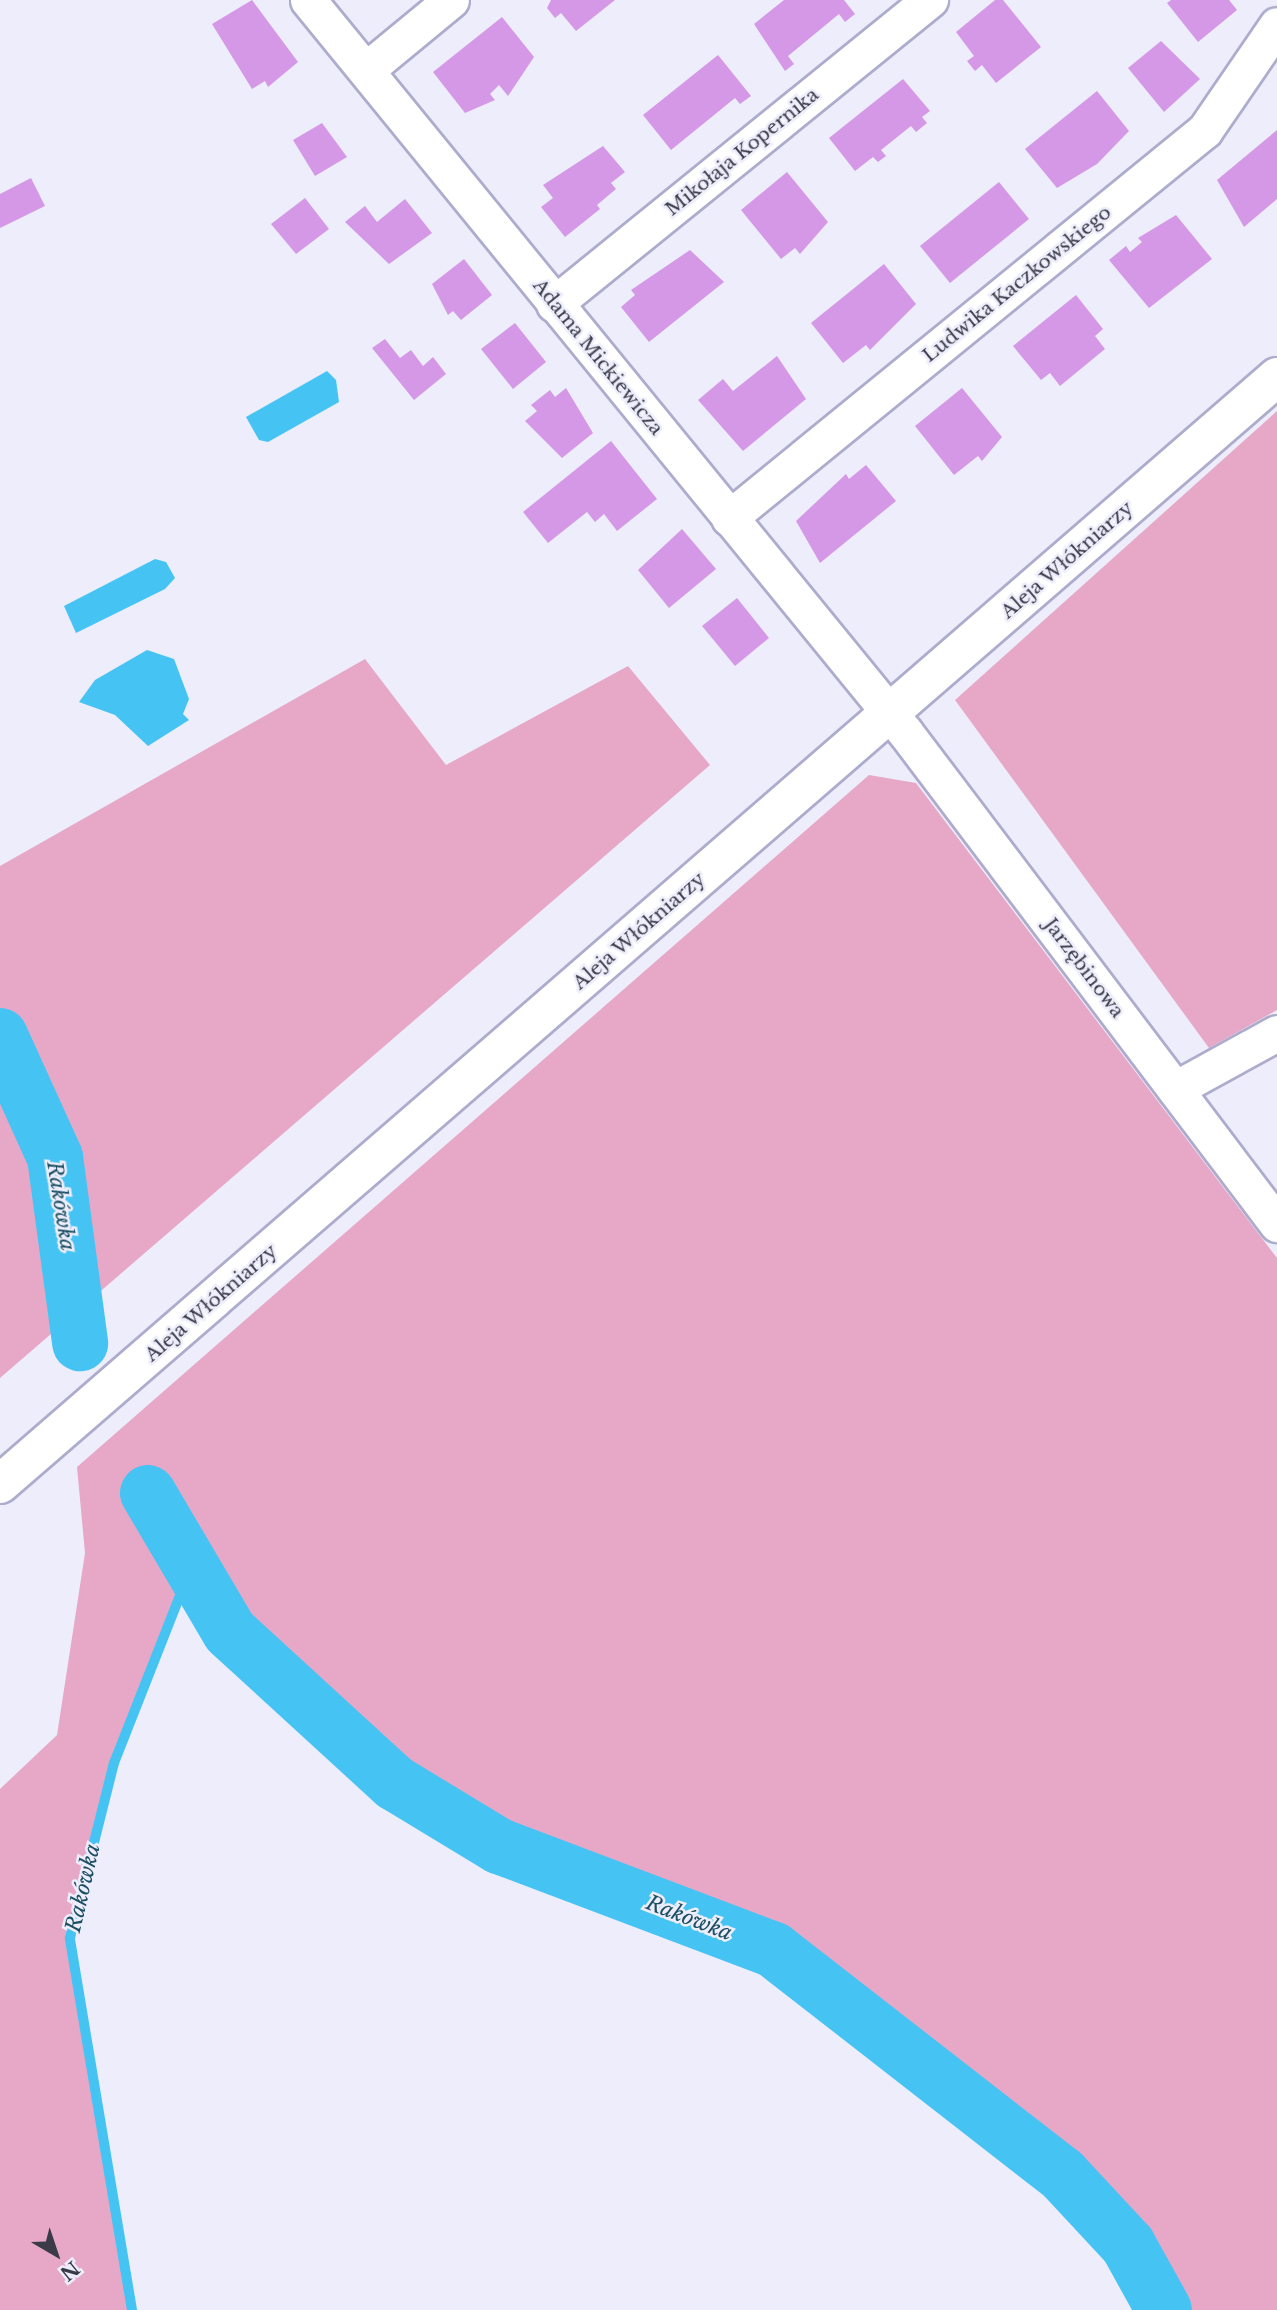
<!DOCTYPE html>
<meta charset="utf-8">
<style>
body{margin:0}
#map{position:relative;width:1277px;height:2310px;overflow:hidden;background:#ededfb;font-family:"Libre Baskerville",serif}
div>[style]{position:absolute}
.green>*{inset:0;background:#e7a8c7}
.water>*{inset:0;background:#45c4f3}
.stream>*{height:10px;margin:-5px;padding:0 5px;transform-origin:5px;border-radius:5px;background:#45c4f3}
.river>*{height:56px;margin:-28px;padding:0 28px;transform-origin:28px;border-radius:28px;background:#45c4f3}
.building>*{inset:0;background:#d498e7}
.roads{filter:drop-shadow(2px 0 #adaccd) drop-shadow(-2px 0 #adaccd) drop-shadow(0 2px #adaccd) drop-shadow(0 -2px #adaccd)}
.street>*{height:35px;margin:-17.5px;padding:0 17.5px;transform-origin:17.5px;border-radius:17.5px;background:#fff}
.secondary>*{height:38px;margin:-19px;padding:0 19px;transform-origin:19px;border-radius:19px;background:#fff}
span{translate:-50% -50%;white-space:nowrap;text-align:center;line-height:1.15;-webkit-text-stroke:5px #ededfb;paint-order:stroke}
.street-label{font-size:19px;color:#3b3a48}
.water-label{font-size:21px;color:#1c4f63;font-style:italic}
.north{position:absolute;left:21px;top:2219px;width:70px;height:70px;-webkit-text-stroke:5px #ededfb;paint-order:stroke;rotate:141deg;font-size:19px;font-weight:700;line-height:28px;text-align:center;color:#3b3a48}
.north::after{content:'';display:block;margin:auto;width:24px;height:32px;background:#3b3a48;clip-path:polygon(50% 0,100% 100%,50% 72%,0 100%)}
</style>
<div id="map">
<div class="green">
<i style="clip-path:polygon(1277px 411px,1277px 1010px,1209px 1048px,955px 700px)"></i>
<i style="clip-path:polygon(365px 659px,446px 765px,628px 666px,710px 765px,0 1378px,0 866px)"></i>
<i style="clip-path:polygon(869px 775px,916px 783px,1277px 1258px,1277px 2310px,1164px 2310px,1128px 2245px,1062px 2174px,774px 1950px,499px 1846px,395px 1783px,230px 1632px,193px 1563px,114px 1763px,70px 1938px,132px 2310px,0 2310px,0 1789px,57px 1735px,85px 1553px,77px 1467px)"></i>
</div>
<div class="water">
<i style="clip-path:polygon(327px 371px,336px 380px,339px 402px,268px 442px,259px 440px,246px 417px)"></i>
<i style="clip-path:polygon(155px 559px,166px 562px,175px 578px,165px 589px,76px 633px,64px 606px)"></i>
<i style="clip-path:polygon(147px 650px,174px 659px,189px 699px,183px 714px,189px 720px,148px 746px,115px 715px,79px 702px,95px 680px)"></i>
</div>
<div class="stream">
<i style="left:132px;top:2310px;width:377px;rotate:-99.5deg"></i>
<i style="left:70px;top:1938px;width:180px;rotate:-75.9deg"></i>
<i style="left:114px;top:1763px;width:216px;rotate:-68.5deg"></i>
</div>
<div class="river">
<i style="left:0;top:1036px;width:133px;rotate:65.6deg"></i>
<i style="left:55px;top:1157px;width:188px;rotate:82.3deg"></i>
<i style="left:148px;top:1493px;width:161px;rotate:59.5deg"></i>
<i style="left:230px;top:1632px;width:224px;rotate:42.5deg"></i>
<i style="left:395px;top:1783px;width:122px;rotate:31.2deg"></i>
<i style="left:499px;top:1846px;width:294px;rotate:20.7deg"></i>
<i style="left:774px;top:1950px;width:365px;rotate:37.9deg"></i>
<i style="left:1062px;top:2174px;width:97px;rotate:47.1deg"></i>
<i style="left:1128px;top:2245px;width:74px;rotate:61deg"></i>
</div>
<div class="building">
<i style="clip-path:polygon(252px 0,298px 62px,268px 87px,265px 81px,252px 89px,212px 24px)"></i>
<i style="clip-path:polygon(551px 0,615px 0,576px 31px,561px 13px,555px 18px,547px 8px)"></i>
<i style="clip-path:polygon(784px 0,844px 0,855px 14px,845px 22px,839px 14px,788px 56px,794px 64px,785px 71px,754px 24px)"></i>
<i style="clip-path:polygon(995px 0,1003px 0,1041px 47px,996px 83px,982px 65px,975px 71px,967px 61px,974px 56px,956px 32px)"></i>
<i style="clip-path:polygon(1171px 0,1229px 0,1237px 10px,1198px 42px,1167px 3px)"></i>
<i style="clip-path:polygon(502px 17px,534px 57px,508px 96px,499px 85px,490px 94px,495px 100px,465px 113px,433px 72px)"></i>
<i style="clip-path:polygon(1161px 41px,1200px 79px,1164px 112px,1128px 68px)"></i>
<i style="clip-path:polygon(718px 55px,751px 96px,740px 104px,735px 98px,671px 150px,643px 115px)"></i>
<i style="clip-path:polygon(903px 79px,930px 111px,922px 117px,927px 123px,916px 132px,911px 126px,881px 150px,886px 156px,878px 162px,873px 157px,855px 171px,829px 138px)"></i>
<i style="clip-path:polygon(1097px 91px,1129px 131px,1097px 164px,1057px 188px,1025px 149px)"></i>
<i style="clip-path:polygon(322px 123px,347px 157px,315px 176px,293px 140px)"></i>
<i style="clip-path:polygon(1277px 130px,1277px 199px,1244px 227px,1217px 180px)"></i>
<i style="clip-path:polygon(603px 146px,625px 172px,611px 183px,616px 189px,597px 205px,600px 209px,565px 237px,541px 207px,553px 198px,543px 185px)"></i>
<i style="clip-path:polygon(787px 172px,828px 222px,800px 254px,795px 248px,781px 259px,741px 210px)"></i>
<i style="clip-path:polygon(31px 178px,45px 206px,0 228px,0 194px)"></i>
<i style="clip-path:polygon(999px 182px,1029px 219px,950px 283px,920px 246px)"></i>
<i style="clip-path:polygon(305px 198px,329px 229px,296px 254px,271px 224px)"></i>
<i style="clip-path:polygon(405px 199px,432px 233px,389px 264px,345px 222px,365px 206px,377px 222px)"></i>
<i style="clip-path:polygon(1176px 215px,1212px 259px,1149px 308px,1109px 260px,1126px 246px,1130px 252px,1142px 242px,1138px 238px)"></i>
<i style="clip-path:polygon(690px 250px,724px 282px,649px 342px,621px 307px,635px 295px,631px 290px)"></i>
<i style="clip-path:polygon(464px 259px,492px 295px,461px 320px,453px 311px,448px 315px,432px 284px)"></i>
<i style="clip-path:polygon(884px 264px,916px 304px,870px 350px,866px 345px,843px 363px,811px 323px)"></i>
<i style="clip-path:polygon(1076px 295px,1103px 329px,1095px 336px,1105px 349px,1060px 386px,1050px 373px,1041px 380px,1013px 346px)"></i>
<i style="clip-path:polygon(515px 323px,546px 362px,513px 389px,481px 349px)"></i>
<i style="clip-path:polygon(385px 339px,400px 358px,411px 350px,423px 366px,433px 357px,446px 374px,414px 400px,372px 348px)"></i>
<i style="clip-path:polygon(777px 356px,806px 399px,743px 451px,698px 400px,723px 379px,733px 391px)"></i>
<i style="clip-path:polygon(566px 388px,593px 433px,562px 458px,525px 421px,537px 411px,531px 405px,550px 390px,555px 397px)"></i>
<i style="clip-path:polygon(962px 388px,1002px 437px,982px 461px,978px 456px,954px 475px,915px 426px)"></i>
<i style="clip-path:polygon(611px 441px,657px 499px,617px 531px,604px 514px,595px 522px,587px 512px,548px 543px,523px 512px)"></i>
<i style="clip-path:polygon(866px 465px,896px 501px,820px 563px,796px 521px,846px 474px,849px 479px)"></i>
<i style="clip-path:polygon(682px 529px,716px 569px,669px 608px,638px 570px)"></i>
<i style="clip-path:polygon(737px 598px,769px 638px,735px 666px,702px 626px)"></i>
</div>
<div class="roads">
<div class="street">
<i style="left:308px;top:0;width:945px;rotate:50.8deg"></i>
<i style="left:905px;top:732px;width:617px;rotate:52.91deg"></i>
<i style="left:366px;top:70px;width:110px;rotate:-39.5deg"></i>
<i style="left:554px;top:304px;width:484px;rotate:-39deg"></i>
<i style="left:729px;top:518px;width:614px;rotate:-39.18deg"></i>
<i style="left:1205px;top:130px;width:127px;rotate:-55.6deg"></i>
<i style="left:1175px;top:1089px;width:116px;rotate:-28.8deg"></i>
</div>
<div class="secondary">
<i style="left:0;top:1484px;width:1690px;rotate:-40.92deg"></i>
</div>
</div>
<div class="street-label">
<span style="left:742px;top:152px;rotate:-39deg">Mikołaja Kopernika</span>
<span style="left:1017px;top:284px;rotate:-39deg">Ludwika Kaczkowskiego</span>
<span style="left:598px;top:357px;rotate:51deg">Adama Mickiewicza</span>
<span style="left:1067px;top:560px;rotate:-41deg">Aleja Włókniarzy</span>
<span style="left:639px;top:931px;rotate:-41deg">Aleja Włókniarzy</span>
<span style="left:1084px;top:968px;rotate:53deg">Jarzębinowa</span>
<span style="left:211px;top:1303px;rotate:-41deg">Aleja Włókniarzy</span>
</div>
<div class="water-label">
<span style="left:61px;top:1206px;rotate:81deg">Rakówka</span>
<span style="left:83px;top:1888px;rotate:-77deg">Rakówka</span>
<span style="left:689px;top:1918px;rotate:21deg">Rakówka</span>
</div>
<div class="north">N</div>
</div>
